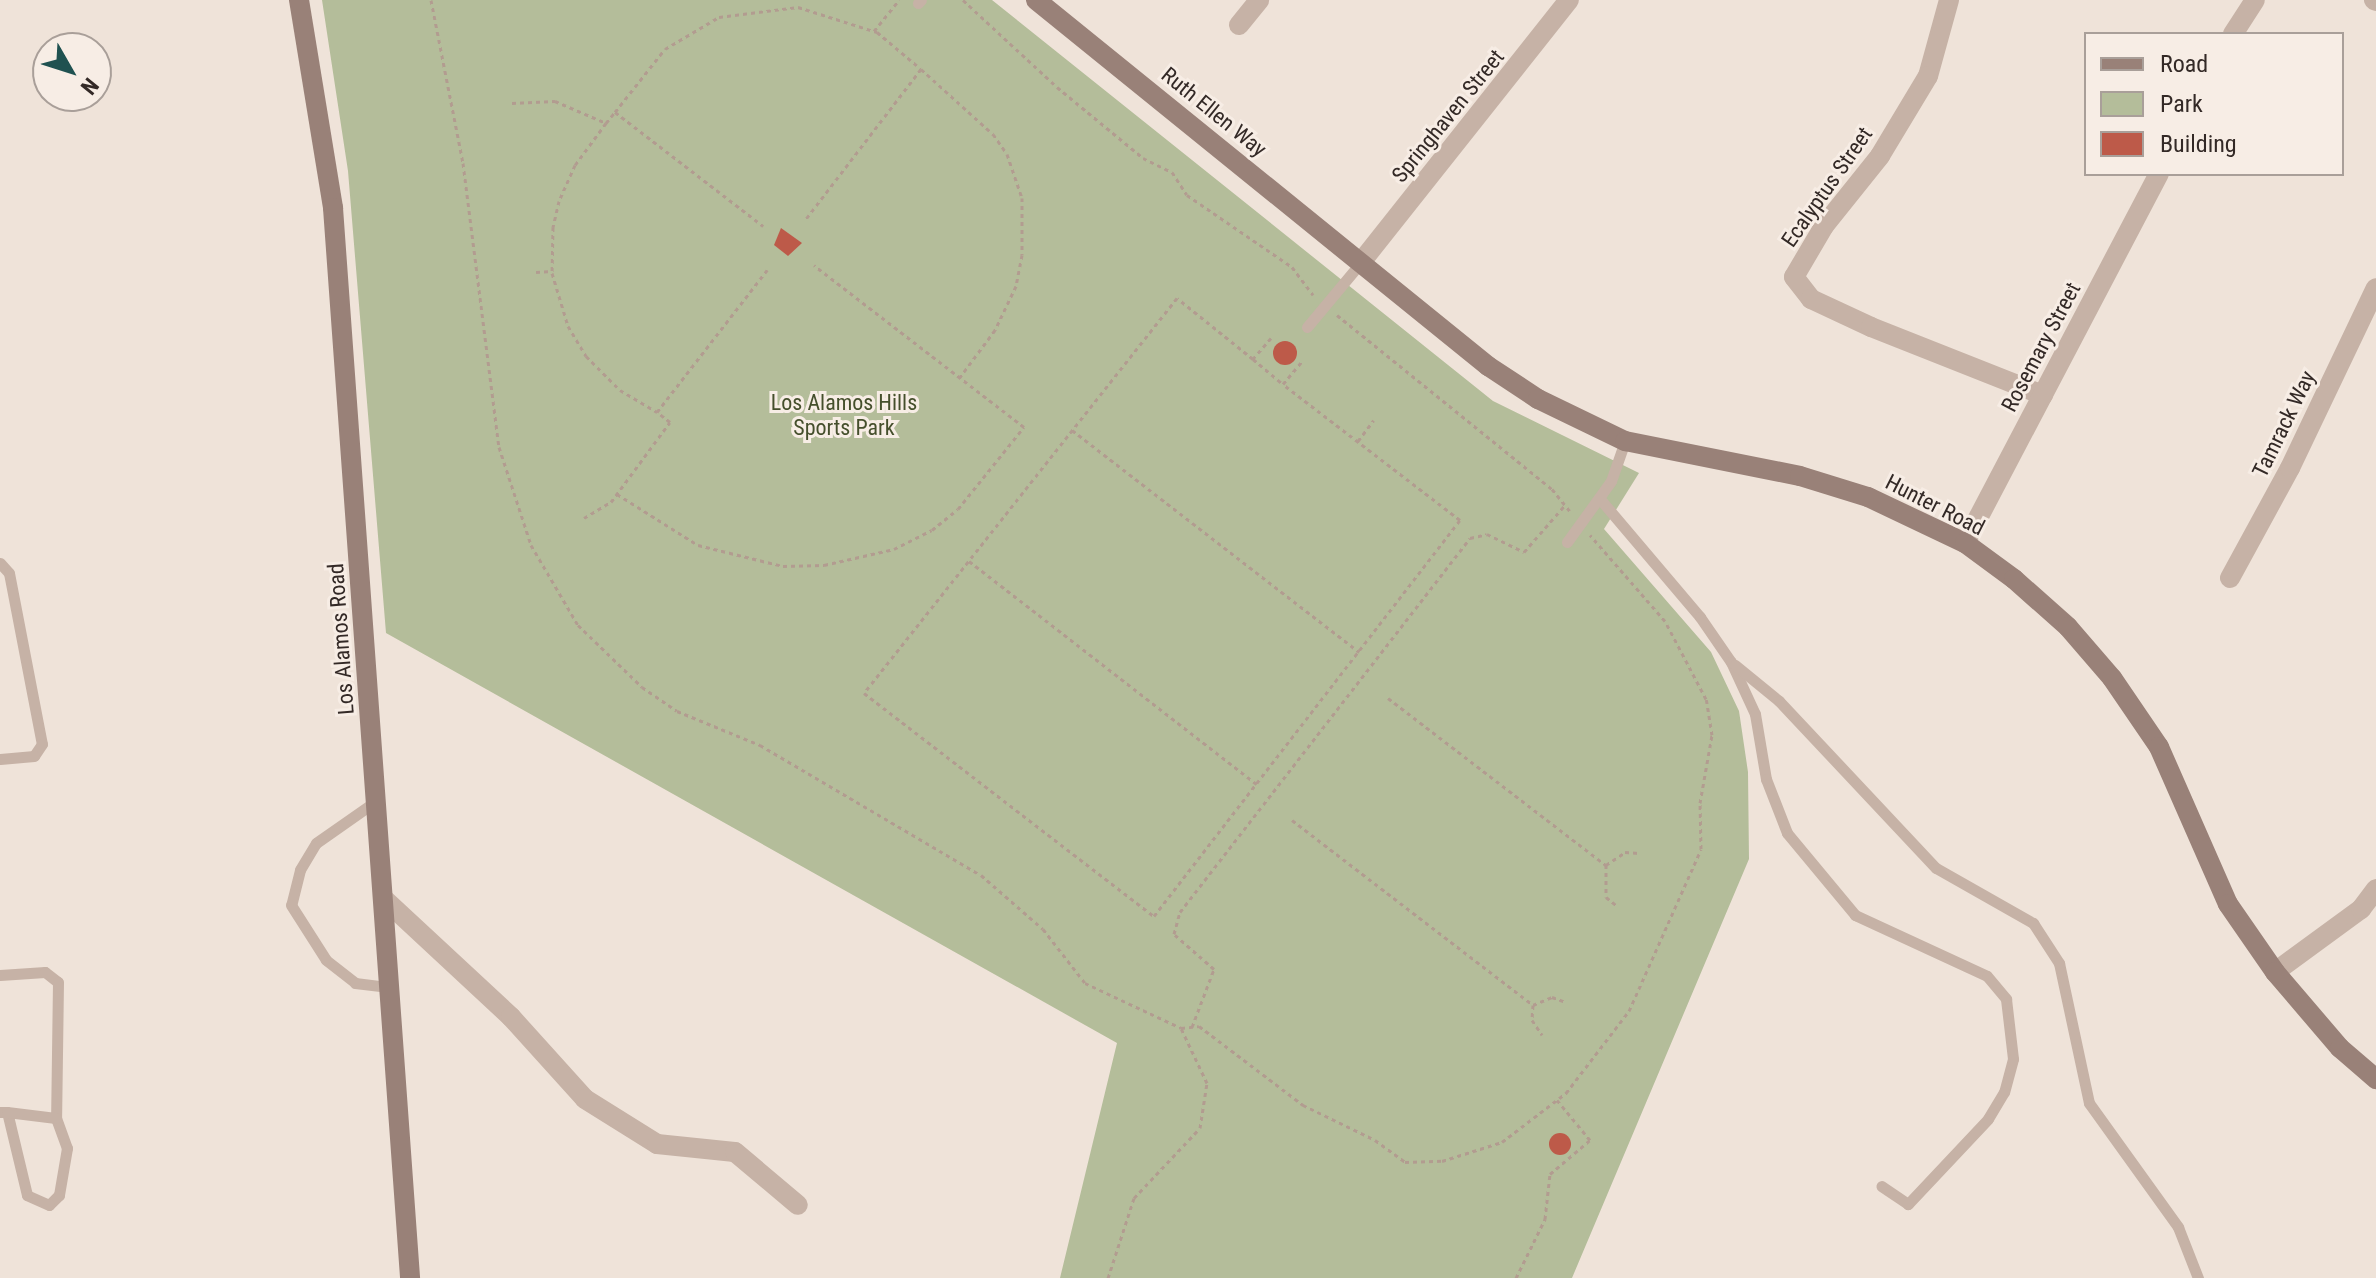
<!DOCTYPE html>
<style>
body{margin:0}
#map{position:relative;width:2376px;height:1278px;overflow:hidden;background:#efe3d9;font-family:"Roboto Condensed",sans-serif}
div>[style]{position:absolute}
.green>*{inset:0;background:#b4bd9a}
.building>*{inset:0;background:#bd5a49}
.round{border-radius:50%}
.path>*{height:3px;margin-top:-1.5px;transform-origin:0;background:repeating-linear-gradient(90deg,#b29c90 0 4px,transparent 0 8px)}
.lane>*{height:11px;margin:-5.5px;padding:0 5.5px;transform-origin:5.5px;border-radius:5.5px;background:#c6b2a6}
.street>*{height:20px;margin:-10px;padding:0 10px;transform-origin:10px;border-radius:10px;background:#c6b2a6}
.secondary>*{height:20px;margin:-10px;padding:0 10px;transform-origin:10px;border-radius:10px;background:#998178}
span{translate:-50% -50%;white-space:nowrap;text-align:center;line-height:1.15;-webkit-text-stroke:6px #f7ede5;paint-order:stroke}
.street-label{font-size:22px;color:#332926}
.park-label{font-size:22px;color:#454f2c}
.legend{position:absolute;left:2084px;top:32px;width:260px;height:144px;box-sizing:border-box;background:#f7ede5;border:2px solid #a99f99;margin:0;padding:10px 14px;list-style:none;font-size:24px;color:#332926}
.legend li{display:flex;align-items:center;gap:16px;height:40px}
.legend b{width:40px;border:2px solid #a99f99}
.north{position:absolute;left:32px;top:32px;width:80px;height:80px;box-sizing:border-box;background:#f7ede5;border:2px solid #a99f99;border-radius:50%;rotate:129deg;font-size:22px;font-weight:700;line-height:32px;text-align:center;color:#332926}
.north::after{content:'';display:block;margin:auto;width:28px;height:36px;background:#1f5150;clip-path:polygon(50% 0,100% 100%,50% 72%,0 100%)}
</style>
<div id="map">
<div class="green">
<i style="clip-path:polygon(322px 0,992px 0,1493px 401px,1639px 473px,1604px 529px,1711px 652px,1739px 711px,1748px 772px,1749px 859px,1572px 1278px,1060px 1278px,1117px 1043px,386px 633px,348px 171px)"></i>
</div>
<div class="building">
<i style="clip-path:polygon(781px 228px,802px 243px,788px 256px,774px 245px)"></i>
<i class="round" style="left:1273px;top:341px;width:24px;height:24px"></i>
<i class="round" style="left:1549px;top:1133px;width:22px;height:22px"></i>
</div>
<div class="path">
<i style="left:431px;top:0;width:166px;rotate:78.9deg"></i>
<i style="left:463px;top:163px;width:286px;rotate:82.8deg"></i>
<i style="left:499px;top:447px;width:103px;rotate:71.9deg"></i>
<i style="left:531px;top:545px;width:93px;rotate:59.6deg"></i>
<i style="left:578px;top:625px;width:89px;rotate:44.1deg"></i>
<i style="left:642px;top:687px;width:42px;rotate:34.4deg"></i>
<i style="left:677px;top:711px;width:90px;rotate:22.3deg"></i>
<i style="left:760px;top:745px;width:256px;rotate:30.5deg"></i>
<i style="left:981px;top:875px;width:82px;rotate:41.1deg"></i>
<i style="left:1043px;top:929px;width:68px;rotate:52.1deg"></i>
<i style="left:1085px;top:983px;width:106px;rotate:25.1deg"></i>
<i style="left:1181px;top:1028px;width:18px;rotate:-6deg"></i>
<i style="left:1199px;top:1026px;width:131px;rotate:37.2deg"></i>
<i style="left:1303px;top:1105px;width:80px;rotate:25.9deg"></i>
<i style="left:1375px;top:1140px;width:37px;rotate:36deg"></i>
<i style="left:1405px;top:1162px;width:37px;rotate:-2deg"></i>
<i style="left:1442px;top:1161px;width:63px;rotate:-17.6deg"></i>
<i style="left:1502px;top:1142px;width:81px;rotate:-37.4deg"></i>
<i style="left:1566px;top:1093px;width:103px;rotate:-52.5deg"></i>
<i style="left:1629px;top:1011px;width:177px;rotate:-66deg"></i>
<i style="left:1701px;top:849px;width:46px;rotate:-91.2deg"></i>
<i style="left:1700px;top:803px;width:69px;rotate:-80deg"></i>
<i style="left:1712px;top:735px;width:36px;rotate:-99deg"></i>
<i style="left:1706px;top:699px;width:88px;rotate:-117.7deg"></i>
<i style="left:1665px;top:621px;width:114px;rotate:-131.1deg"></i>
<i style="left:963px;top:0;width:128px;rotate:42.8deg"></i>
<i style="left:1057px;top:87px;width:112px;rotate:39.5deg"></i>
<i style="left:1143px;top:158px;width:32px;rotate:26deg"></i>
<i style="left:1172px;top:172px;width:27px;rotate:57deg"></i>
<i style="left:1187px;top:195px;width:127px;rotate:34.4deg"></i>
<i style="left:1292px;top:267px;width:35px;rotate:53deg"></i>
<i style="left:874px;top:31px;width:40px;rotate:-51deg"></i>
<i style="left:921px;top:69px;width:97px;rotate:42.1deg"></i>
<i style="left:993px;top:134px;width:24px;rotate:55deg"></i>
<i style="left:1007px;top:154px;width:46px;rotate:71.2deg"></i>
<i style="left:1022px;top:198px;width:57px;rotate:90deg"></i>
<i style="left:1022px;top:255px;width:32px;rotate:101deg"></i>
<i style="left:1016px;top:286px;width:49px;rotate:115.5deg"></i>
<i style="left:995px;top:330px;width:59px;rotate:126.7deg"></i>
<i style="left:512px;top:103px;width:43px;rotate:-2.7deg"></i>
<i style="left:555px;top:101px;width:56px;rotate:23.3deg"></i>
<i style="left:606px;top:123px;width:14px;rotate:-51deg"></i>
<i style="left:615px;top:112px;width:187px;rotate:37.6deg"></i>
<i style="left:615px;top:112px;width:80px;rotate:-51.6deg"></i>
<i style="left:665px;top:49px;width:63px;rotate:-30.7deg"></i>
<i style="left:719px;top:17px;width:80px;rotate:-7.2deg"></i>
<i style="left:798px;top:7px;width:83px;rotate:17.6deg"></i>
<i style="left:877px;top:32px;width:57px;rotate:40.1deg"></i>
<i style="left:921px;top:69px;width:189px;rotate:127.5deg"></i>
<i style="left:606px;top:123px;width:52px;rotate:126.4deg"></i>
<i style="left:575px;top:165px;width:39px;rotate:114deg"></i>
<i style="left:559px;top:201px;width:27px;rotate:103deg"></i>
<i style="left:553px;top:227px;width:46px;rotate:91.2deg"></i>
<i style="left:552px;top:273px;width:55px;rotate:73.2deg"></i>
<i style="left:568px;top:326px;width:35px;rotate:59deg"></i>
<i style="left:586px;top:356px;width:48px;rotate:45deg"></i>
<i style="left:620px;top:390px;width:43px;rotate:30.7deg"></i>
<i style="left:536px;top:272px;width:16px;rotate:-4deg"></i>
<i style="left:1337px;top:315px;width:277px;rotate:39deg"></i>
<i style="left:1552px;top:489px;width:28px;rotate:51deg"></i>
<i style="left:1271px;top:338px;width:28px;rotate:131deg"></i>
<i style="left:1253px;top:359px;width:39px;rotate:40deg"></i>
<i style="left:1283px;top:384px;width:30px;rotate:-50deg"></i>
<i style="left:1253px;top:359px;width:97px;rotate:-141.2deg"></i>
<i style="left:1177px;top:298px;width:504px;rotate:128.39deg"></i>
<i style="left:864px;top:693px;width:366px;rotate:37.6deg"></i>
<i style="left:1154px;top:916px;width:500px;rotate:-52.31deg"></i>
<i style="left:1460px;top:520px;width:223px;rotate:-142.5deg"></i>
<i style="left:1072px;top:430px;width:363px;rotate:37.7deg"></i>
<i style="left:1358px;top:441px;width:26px;rotate:-53deg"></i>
<i style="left:617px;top:494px;width:96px;rotate:32.2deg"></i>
<i style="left:698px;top:545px;width:88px;rotate:13.9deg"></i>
<i style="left:783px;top:566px;width:41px;rotate:-1.4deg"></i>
<i style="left:824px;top:565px;width:72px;rotate:-12.9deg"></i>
<i style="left:894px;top:549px;width:42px;rotate:-26.6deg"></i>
<i style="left:932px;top:530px;width:33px;rotate:-39deg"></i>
<i style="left:958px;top:509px;width:105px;rotate:-51.2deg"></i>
<i style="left:1024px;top:427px;width:265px;rotate:-142.4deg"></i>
<i style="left:584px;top:518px;width:31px;rotate:-31deg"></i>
<i style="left:611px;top:502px;width:99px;rotate:-53.6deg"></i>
<i style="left:670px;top:422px;width:16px;rotate:-142deg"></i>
<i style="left:657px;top:412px;width:180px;rotate:-52.2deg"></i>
<i style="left:969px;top:561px;width:364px;rotate:37.8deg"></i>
<i style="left:1388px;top:698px;width:275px;rotate:37.5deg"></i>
<i style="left:1606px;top:865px;width:23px;rotate:-34deg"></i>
<i style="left:1625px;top:852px;width:14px;rotate:4deg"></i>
<i style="left:1292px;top:820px;width:304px;rotate:37.5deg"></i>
<i style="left:1533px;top:1005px;width:21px;rotate:-23deg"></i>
<i style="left:1552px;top:997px;width:15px;rotate:20deg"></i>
<i style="left:1606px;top:865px;width:32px;rotate:90deg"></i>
<i style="left:1606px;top:897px;width:13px;rotate:39deg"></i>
<i style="left:1533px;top:1005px;width:15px;rotate:94deg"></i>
<i style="left:1532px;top:1020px;width:18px;rotate:56deg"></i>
<i style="left:1192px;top:1027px;width:62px;rotate:-69.2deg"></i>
<i style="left:1214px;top:969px;width:53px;rotate:-138.8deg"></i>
<i style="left:1174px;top:934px;width:23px;rotate:-75deg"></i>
<i style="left:1180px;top:912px;width:473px;rotate:-52.2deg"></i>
<i style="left:1470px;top:538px;width:17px;rotate:-13deg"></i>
<i style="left:1487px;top:534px;width:41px;rotate:25.9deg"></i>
<i style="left:1524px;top:552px;width:62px;rotate:-48.9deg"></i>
<i style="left:1108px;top:1278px;width:84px;rotate:-72deg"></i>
<i style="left:1134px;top:1198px;width:96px;rotate:-46.7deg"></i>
<i style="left:1200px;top:1128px;width:46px;rotate:-81.2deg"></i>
<i style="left:1207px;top:1083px;width:61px;rotate:-115.3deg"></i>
<i style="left:1516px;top:1278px;width:66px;rotate:-63.8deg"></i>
<i style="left:1545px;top:1219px;width:45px;rotate:-83.7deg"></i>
<i style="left:1550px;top:1174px;width:52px;rotate:-40.4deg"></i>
<i style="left:1590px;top:1140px;width:52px;rotate:-129.5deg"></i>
</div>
<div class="lane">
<i style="left:918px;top:3px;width:4px;rotate:-45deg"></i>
<i style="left:1307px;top:327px;width:86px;rotate:-50.2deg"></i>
<i style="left:1600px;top:499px;width:155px;rotate:49.7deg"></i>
<i style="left:1700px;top:617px;width:55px;rotate:55.4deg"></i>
<i style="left:1731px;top:662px;width:57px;rotate:65.2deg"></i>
<i style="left:1755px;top:714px;width:66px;rotate:80.4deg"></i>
<i style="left:1766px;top:779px;width:58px;rotate:68.7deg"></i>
<i style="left:1787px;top:833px;width:107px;rotate:50.3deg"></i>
<i style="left:1855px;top:915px;width:145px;rotate:24.8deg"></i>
<i style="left:1987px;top:976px;width:30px;rotate:50deg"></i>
<i style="left:2006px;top:999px;width:60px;rotate:83.3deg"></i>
<i style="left:2013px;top:1059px;width:34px;rotate:105deg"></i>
<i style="left:2004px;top:1092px;width:31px;rotate:121deg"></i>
<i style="left:1988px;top:1119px;width:117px;rotate:133.3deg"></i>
<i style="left:1908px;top:1204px;width:32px;rotate:-146deg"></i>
<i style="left:1567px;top:542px;width:75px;rotate:-54.2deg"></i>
<i style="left:1611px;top:481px;width:42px;rotate:-70.7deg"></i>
<i style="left:0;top:563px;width:13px;rotate:48deg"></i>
<i style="left:9px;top:573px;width:174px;rotate:79.1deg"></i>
<i style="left:42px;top:744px;width:14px;rotate:124deg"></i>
<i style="left:34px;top:756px;width:34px;rotate:175deg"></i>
<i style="left:1735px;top:665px;width:57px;rotate:39.3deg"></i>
<i style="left:1779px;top:701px;width:229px;rotate:46.8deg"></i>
<i style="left:1936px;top:868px;width:112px;rotate:29.6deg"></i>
<i style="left:2033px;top:923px;width:48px;rotate:57deg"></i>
<i style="left:2059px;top:963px;width:143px;rotate:77.9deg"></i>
<i style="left:2089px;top:1103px;width:153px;rotate:54.3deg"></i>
<i style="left:2178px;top:1227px;width:55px;rotate:68.6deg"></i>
<i style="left:376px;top:801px;width:73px;rotate:145deg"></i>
<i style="left:316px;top:843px;width:31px;rotate:121deg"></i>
<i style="left:300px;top:870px;width:36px;rotate:104deg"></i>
<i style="left:291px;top:905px;width:65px;rotate:57.5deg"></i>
<i style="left:326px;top:960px;width:37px;rotate:38deg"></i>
<i style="left:355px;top:983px;width:34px;rotate:7deg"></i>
<i style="left:0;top:975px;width:45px;rotate:-3.8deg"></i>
<i style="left:45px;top:972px;width:16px;rotate:38deg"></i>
<i style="left:58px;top:982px;width:136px;rotate:90.8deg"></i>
<i style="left:56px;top:1118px;width:32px;rotate:70deg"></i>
<i style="left:67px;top:1148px;width:48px;rotate:99.7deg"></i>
<i style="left:59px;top:1195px;width:14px;rotate:135deg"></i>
<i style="left:49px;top:1205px;width:24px;rotate:-156deg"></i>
<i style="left:27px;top:1195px;width:85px;rotate:-103.5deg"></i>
<i style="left:7px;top:1112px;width:7px;rotate:180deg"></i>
<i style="left:7px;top:1112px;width:49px;rotate:7deg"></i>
</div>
<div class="street">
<i style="left:1949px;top:0;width:79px;rotate:105.4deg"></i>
<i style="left:1928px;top:76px;width:93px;rotate:121deg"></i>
<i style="left:1880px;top:156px;width:90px;rotate:128.7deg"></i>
<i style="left:1824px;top:226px;width:59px;rotate:120.5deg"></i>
<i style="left:1794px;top:277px;width:28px;rotate:52deg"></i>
<i style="left:1811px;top:299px;width:66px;rotate:25deg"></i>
<i style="left:1871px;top:327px;width:185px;rotate:21.6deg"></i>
<i style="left:2374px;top:0;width:2px;rotate:27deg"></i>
<i style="left:1239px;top:25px;width:32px;rotate:-51deg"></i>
<i style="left:2233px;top:34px;width:40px;rotate:-57.1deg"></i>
<i style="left:1362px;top:261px;width:333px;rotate:-51.6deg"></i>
<i style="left:1965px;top:543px;width:417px;rotate:-62.3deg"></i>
<i style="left:2230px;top:578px;width:125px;rotate:-61.4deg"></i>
<i style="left:2290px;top:468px;width:199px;rotate:-64.5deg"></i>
<i style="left:383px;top:898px;width:175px;rotate:42.9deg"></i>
<i style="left:511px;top:1017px;width:110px;rotate:47.9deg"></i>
<i style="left:585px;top:1099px;width:85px;rotate:32deg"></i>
<i style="left:657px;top:1144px;width:78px;rotate:5.9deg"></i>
<i style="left:735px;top:1152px;width:82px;rotate:40.1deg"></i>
<i style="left:2275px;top:972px;width:107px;rotate:-36.2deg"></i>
<i style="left:2361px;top:909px;width:25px;rotate:-53deg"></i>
</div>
<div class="secondary">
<i style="left:299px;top:0;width:211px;rotate:80.7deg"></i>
<i style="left:333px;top:208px;width:1073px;rotate:85.88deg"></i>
<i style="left:1036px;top:0;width:582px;rotate:39deg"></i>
<i style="left:1488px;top:366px;width:60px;rotate:33.4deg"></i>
<i style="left:1538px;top:399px;width:97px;rotate:25.8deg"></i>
<i style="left:1625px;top:441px;width:178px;rotate:11.3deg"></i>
<i style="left:1800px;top:476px;width:71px;rotate:17.2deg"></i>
<i style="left:1868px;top:497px;width:107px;rotate:25.4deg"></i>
<i style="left:1965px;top:543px;width:61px;rotate:36.3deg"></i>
<i style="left:2014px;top:579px;width:72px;rotate:41.6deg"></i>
<i style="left:2068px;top:627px;width:67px;rotate:49.2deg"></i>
<i style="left:2112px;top:678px;width:83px;rotate:55.7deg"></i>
<i style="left:2159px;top:747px;width:171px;rotate:66.3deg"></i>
<i style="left:2228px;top:904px;width:83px;rotate:55.3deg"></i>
<i style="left:2275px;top:972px;width:100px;rotate:49.5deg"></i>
<i style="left:2340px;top:1048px;width:48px;rotate:40.7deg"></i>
</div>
<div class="street-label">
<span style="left:1214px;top:112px;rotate:39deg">Ruth Ellen Way</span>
<span style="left:1448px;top:116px;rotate:-51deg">Springhaven Street</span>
<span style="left:1827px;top:187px;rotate:-55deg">Ecalyptus Street</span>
<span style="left:2041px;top:347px;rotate:-62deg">Rosemary Street</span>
<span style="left:2284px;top:424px;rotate:-64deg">Tamrack Way</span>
<span style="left:1935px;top:505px;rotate:27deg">Hunter Road</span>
<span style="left:341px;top:639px;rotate:-94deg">Los Alamos Road</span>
</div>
<div class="park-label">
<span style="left:844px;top:415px">Los Alamos Hills<br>Sports Park</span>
</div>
<ul class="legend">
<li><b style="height:10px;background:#998178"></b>Road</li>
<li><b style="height:22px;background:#b4bd9a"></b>Park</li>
<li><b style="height:22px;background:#bd5a49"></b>Building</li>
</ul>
<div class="north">N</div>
</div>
